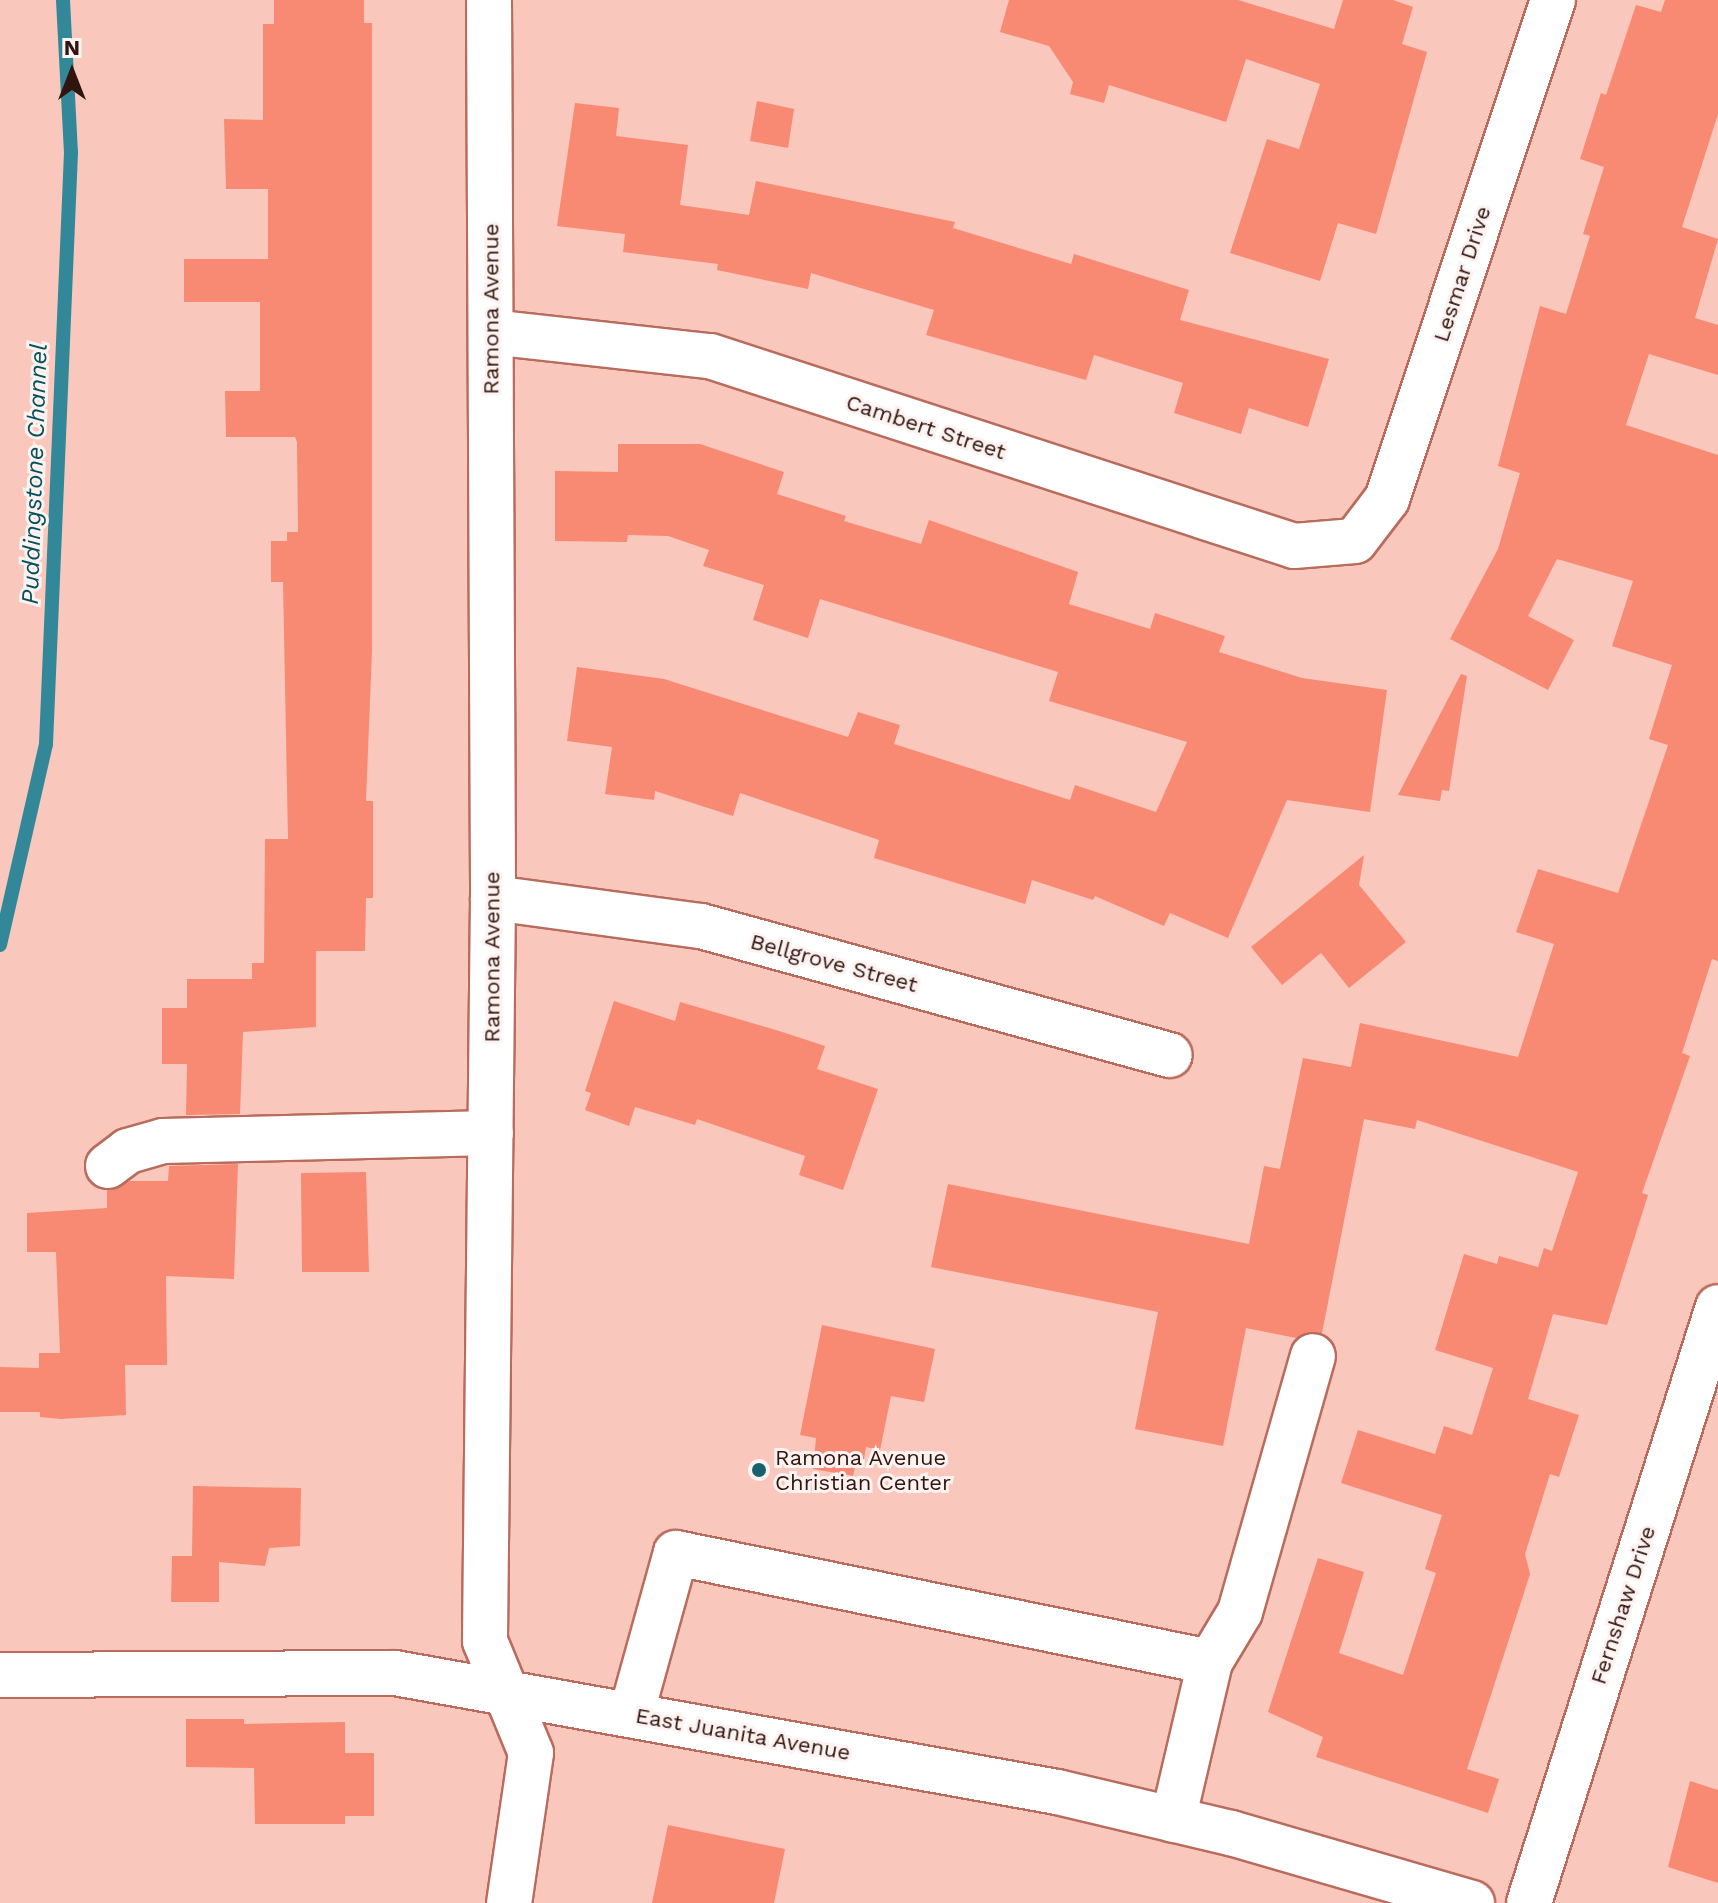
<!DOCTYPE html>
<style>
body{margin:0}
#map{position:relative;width:1718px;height:1903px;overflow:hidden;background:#fac7bc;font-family:"Work Sans",sans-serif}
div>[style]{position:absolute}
.stream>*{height:14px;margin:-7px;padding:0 7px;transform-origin:7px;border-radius:7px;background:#328898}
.building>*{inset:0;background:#f88973}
.roads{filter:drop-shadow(2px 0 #b96c5d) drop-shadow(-2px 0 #b96c5d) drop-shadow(0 2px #b96c5d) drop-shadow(0 -2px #b96c5d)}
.minor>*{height:44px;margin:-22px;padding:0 22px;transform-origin:22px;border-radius:22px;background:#fff}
.dots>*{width:22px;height:22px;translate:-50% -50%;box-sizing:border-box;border:4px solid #fcf3f1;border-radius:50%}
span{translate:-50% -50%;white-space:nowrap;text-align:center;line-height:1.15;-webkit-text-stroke:6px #fcf3f1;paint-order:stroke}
.street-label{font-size:22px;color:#32140e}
.poi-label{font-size:22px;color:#32140e}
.left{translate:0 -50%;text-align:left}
.water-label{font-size:24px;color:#04505c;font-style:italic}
.north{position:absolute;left:32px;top:32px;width:80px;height:80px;-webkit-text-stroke:6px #fcf3f1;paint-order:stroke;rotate:0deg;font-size:22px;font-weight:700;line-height:32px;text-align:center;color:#32140e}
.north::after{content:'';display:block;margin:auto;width:28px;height:36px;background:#32140e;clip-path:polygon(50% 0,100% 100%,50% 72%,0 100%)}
</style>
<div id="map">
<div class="stream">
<i style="left:0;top:945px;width:206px;rotate:-77.1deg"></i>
<i style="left:46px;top:744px;width:592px;rotate:-87.58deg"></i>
<i style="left:71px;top:153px;width:153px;rotate:-93deg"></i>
</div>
<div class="building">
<i style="clip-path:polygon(274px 0,364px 0,364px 23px,372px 23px,372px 651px,366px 801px,373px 801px,373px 898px,366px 898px,365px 951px,316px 951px,316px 1027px,243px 1032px,240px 1114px,186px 1115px,187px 1064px,162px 1064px,162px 1008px,187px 1008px,187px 979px,252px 979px,252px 963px,264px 963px,265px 839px,288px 839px,283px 582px,271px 582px,271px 541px,287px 541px,287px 532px,298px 532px,297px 442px,295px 437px,226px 437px,225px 391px,260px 391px,260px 302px,184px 302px,184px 259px,268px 259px,268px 189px,226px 189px,224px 119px,263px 120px,263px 24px,274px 24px)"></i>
<i style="clip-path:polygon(1009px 0,1238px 0,1334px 29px,1343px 0,1393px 0,1413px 7px,1402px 44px,1427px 52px,1376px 234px,1338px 223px,1320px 281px,1230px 253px,1267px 139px,1299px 149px,1320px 84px,1246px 59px,1226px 122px,1109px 85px,1104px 103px,1070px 94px,1073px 82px,1049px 46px,1000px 32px)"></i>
<i style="clip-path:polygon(1665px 0,1718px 0,1718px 114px,1682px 227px,1718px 239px,1695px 318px,1718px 325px,1718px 375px,1649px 354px,1626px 425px,1718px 455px,1718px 961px,1712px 959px,1682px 1053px,1690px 1056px,1642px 1193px,1648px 1195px,1607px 1325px,1553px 1314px,1528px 1399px,1579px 1415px,1559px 1477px,1550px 1474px,1525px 1554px,1530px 1574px,1467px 1769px,1499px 1779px,1488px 1813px,1316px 1757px,1323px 1737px,1268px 1712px,1318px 1558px,1364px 1572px,1339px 1653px,1403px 1675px,1436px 1573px,1425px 1569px,1442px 1515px,1341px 1483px,1358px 1430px,1435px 1454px,1444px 1426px,1472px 1435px,1493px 1368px,1435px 1350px,1464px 1254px,1497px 1264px,1499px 1256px,1538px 1267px,1544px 1248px,1552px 1251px,1578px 1172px,1417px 1120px,1415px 1129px,1364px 1119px,1322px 1333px,1296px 1338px,1246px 1328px,1223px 1446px,1135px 1429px,1158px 1312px,931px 1267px,948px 1184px,1249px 1244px,1264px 1166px,1280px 1169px,1303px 1058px,1351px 1067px,1360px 1023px,1518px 1057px,1554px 944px,1516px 932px,1538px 869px,1618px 893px,1668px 745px,1649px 739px,1672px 665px,1612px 646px,1633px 581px,1557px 559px,1528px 616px,1574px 640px,1548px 690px,1450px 639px,1498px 549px,1520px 473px,1498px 466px,1540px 306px,1566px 314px,1590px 236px,1583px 234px,1604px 167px,1580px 159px,1601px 93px,1606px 95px,1636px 5px,1661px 12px)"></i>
<i style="clip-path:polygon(757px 101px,794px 109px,788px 148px,750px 141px)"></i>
<i style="clip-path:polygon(575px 103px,619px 108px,616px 136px,688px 145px,680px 205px,749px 215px,756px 181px,955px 222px,953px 228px,1071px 264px,1074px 254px,1189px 290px,1180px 320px,1329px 359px,1308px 427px,1249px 408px,1241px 434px,1174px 413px,1183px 383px,1094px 355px,1086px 380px,926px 335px,934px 310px,811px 273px,808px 289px,717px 270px,718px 264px,623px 252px,625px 234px,557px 226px)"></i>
<i style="clip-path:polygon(618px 444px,700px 444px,784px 472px,777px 494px,846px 516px,844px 521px,921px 544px,929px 520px,1078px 572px,1069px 604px,1150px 629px,1155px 613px,1225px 636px,1219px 652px,1302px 678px,1387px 690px,1370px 812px,1287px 800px,1228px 938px,1170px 913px,1164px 926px,1095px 896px,1093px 900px,1032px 880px,1025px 904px,874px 858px,879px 840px,740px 793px,733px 816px,655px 791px,654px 800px,605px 794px,612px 747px,567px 741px,577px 667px,664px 679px,848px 737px,858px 712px,900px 725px,894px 744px,1070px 800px,1075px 785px,1156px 812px,1187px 742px,1049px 701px,1058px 672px,820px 599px,808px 638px,753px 620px,764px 585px,703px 566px,709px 550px,668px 536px,628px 535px,627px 542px,555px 541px,555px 471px,618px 472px)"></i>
<i style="clip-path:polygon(1461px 674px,1467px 676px,1449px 791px,1442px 790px,1440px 801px,1398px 795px)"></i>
<i style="clip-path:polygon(1364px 855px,1359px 885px,1406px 942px,1349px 988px,1321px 953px,1282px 985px,1251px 947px)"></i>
<i style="clip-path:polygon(614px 1001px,675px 1021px,680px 1002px,776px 1030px,825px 1046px,817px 1069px,878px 1089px,843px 1190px,799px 1175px,805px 1156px,697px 1119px,695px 1125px,635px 1107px,629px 1126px,585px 1110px,591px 1093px,585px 1091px)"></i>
<i style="clip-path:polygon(238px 1164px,234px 1279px,166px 1276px,167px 1365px,125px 1365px,126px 1415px,61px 1419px,40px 1417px,40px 1412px,0 1412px,0 1367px,39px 1368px,39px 1353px,60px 1353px,56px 1252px,27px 1252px,27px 1213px,107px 1208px,107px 1190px,130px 1181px,168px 1181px,169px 1166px)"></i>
<i style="clip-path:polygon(366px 1172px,369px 1272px,302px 1272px,301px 1173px)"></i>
<i style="clip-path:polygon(822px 1325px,935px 1349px,924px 1402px,891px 1396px,880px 1450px,866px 1447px,864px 1459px,857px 1458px,853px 1476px,813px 1469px,816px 1438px,800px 1435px)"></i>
<i style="clip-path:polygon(193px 1486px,301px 1488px,300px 1546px,269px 1548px,265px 1566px,219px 1562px,219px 1602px,171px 1602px,172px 1556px,192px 1556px)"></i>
<i style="clip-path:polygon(186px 1719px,244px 1719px,244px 1724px,345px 1722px,345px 1753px,374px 1753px,374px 1816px,345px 1816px,345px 1824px,255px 1824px,254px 1768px,186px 1767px)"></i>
<i style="clip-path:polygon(1690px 1781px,1718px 1790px,1718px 1883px,1668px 1867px)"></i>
<i style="clip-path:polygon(668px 1825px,785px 1849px,774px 1903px,652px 1903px)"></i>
</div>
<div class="roads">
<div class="minor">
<i style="left:489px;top:0;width:898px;rotate:89.74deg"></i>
<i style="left:493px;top:898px;width:743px;rotate:90.62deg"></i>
<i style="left:485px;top:1641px;width:121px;rotate:67.7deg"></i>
<i style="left:531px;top:1753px;width:152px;rotate:98.3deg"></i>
<i style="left:491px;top:332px;width:220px;rotate:6.3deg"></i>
<i style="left:710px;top:356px;width:614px;rotate:18.02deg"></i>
<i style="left:1294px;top:546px;width:61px;rotate:-4.7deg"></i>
<i style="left:1355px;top:541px;width:53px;rotate:-52.7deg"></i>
<i style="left:1387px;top:499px;width:526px;rotate:-71.6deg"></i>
<i style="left:493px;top:898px;width:210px;rotate:7.7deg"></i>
<i style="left:701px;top:926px;width:486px;rotate:15.4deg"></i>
<i style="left:108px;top:1166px;width:25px;rotate:-37deg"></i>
<i style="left:128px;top:1151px;width:36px;rotate:-16deg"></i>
<i style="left:163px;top:1141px;width:328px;rotate:-1.4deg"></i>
<i style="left:1210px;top:1662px;width:58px;rotate:-59deg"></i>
<i style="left:1240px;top:1612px;width:266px;rotate:-74.1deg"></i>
<i style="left:0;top:1675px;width:395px;rotate:-0.3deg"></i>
<i style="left:395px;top:1673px;width:673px;rotate:10.19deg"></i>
<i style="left:1057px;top:1792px;width:179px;rotate:13.3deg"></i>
<i style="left:1231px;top:1833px;width:251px;rotate:16.2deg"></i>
<i style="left:631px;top:1715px;width:168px;rotate:-74.5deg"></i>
<i style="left:676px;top:1553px;width:545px;rotate:11.54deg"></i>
<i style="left:1210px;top:1662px;width:162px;rotate:103.2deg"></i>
<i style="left:1529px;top:1903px;width:625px;rotate:-72.41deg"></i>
</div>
</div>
<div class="dots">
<i style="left:759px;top:1470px;background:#18626f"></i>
</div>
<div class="street-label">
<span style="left:1462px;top:274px;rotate:-72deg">Lesmar Drive</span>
<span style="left:491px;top:309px;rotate:-90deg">Ramona Avenue</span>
<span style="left:926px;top:427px;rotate:18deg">Cambert Street</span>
<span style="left:492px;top:957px;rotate:-90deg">Ramona Avenue</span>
<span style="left:834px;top:963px;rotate:15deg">Bellgrove Street</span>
<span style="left:1623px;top:1605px;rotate:-72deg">Fernshaw Drive</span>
<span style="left:743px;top:1734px;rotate:10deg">East Juanita Avenue</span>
</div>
<div class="poi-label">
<span class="left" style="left:775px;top:1470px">Ramona Avenue<br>Christian Center</span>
</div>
<div class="water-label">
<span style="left:35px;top:474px;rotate:-88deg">Puddingstone Channel</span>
</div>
<div class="north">N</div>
</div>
